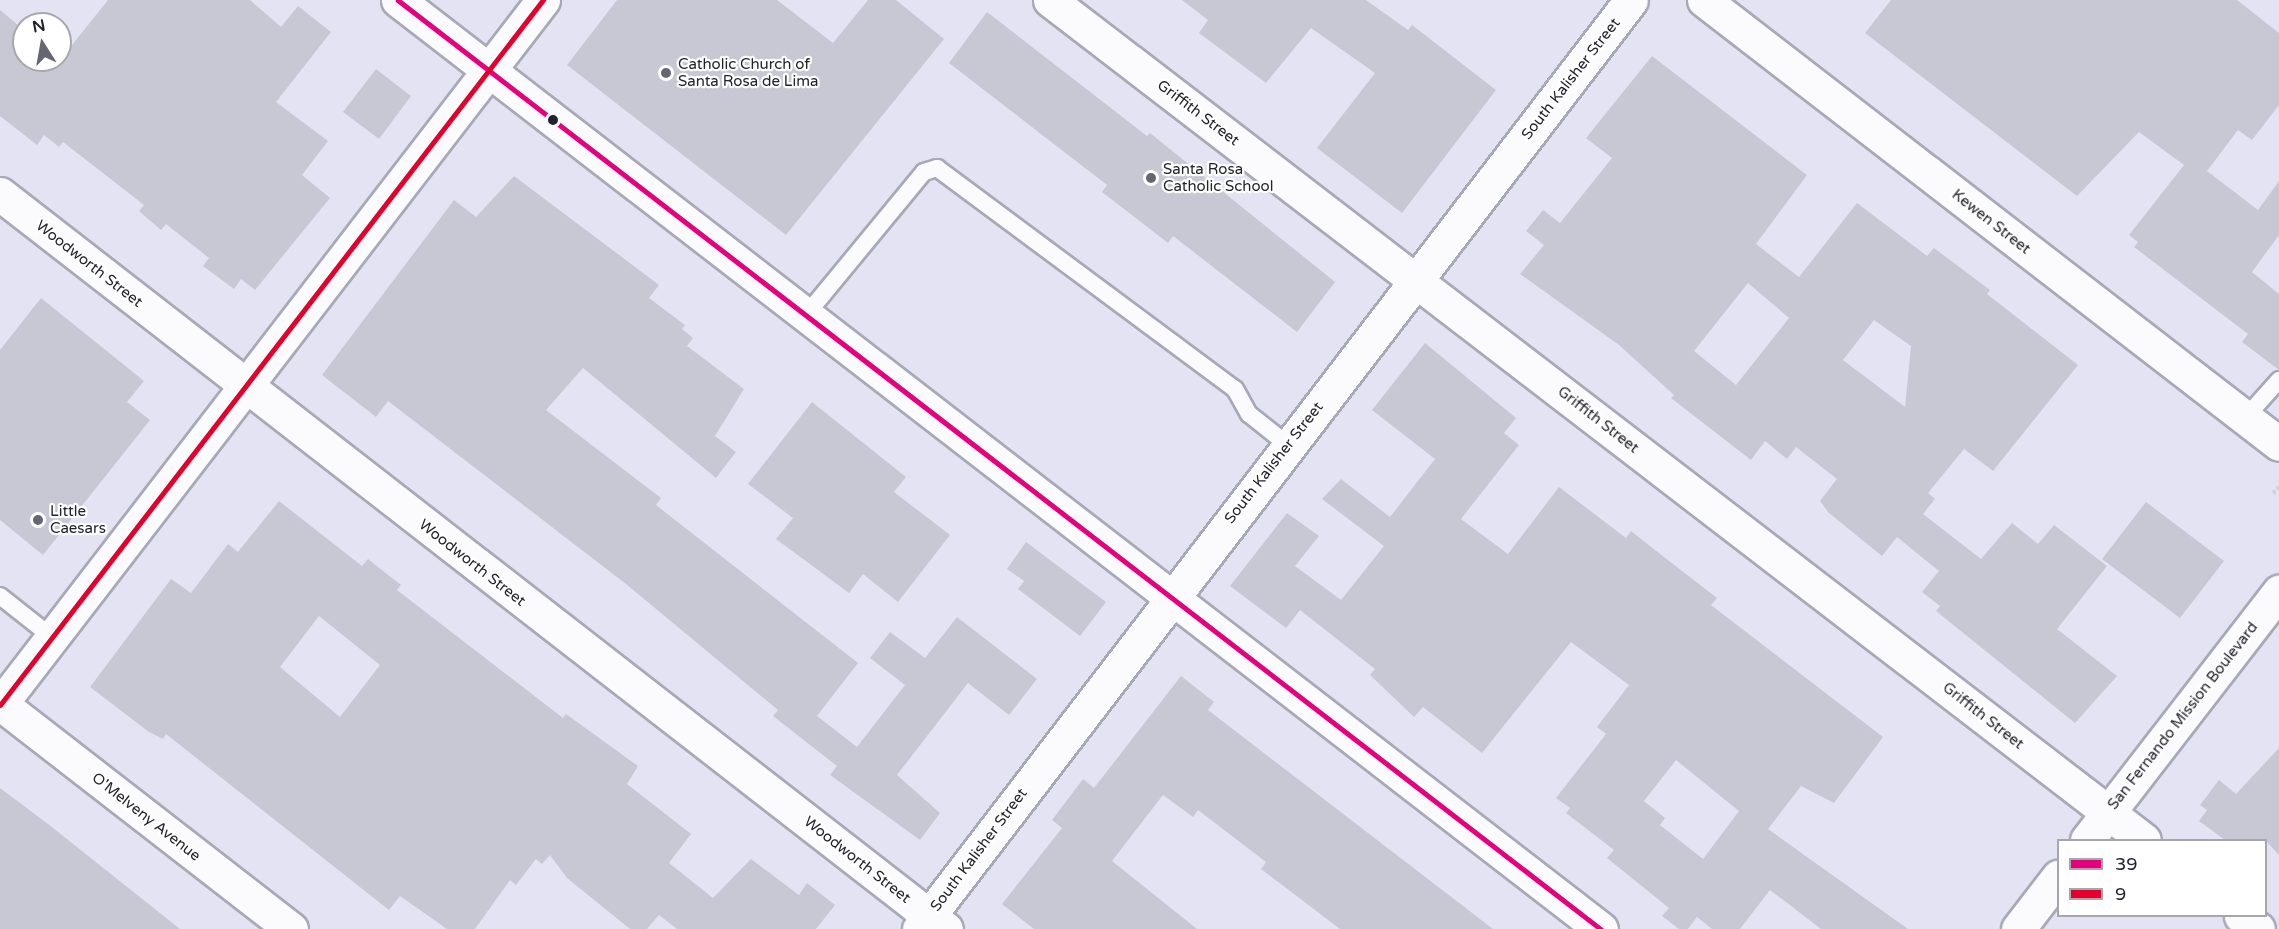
<!DOCTYPE html>
<style>
body{margin:0}
#map{position:relative;width:2279px;height:929px;overflow:hidden;background:#e3e3f4;font-family:"Varela Round",sans-serif}
div>[style]{position:absolute}
.building>*{inset:0;background:#c8c8d5}
.path>*{height:4px;margin-top:-2px;transform-origin:0;background:repeating-linear-gradient(90deg,#d1d2d7 0 3px,transparent 0 6px)}
.roads{filter:drop-shadow(2px 0 #a8a9b6) drop-shadow(-2px 0 #a8a9b6) drop-shadow(0 2px #a8a9b6) drop-shadow(0 -2px #a8a9b6)}
.lane>*{height:16px;margin:-8px;padding:0 8px;transform-origin:8px;border-radius:8px;background:#fbfbfd}
.street>*{height:33px;margin:-16.5px;padding:0 16.5px;transform-origin:16.5px;border-radius:16.5px;background:#fbfbfd}
.secondary>*{height:33px;margin:-16.5px;padding:0 16.5px;transform-origin:16.5px;border-radius:16.5px;background:#fbfbfd}
.bus-1>*{height:4.5px;margin:-2.25px;padding:0 2.25px;transform-origin:2.25px;border-radius:2.25px;background:#e5007d}
.bus-2>*{height:4.5px;margin:-2.25px;padding:0 2.25px;transform-origin:2.25px;border-radius:2.25px;background:#e4002b}
.dots>*{width:16px;height:16px;translate:-50% -50%;box-sizing:border-box;border:3px solid #fff;border-radius:50%}
span{translate:-50% -50%;white-space:nowrap;text-align:center;line-height:1.15;-webkit-text-stroke:4.5px #fff;paint-order:stroke}
.poi-label{font-size:15px;color:#22222e}
.left{translate:0 -50%;text-align:left}
.street-label{font-size:15px;color:#22222e}
.legend{position:absolute;left:2057px;top:839px;width:210px;height:78px;box-sizing:border-box;background:#fff;border:2px solid #a7a7ab;margin:0;padding:8px 10px;list-style:none;font-size:18px;color:#22222e}
.legend li{display:flex;align-items:center;gap:12px;height:30px}
.legend b{width:30px;border:2px solid #a7a7ab}
.north{position:absolute;left:12px;top:12px;width:60px;height:60px;box-sizing:border-box;background:#fff;border:2px solid #a7a7ab;border-radius:50%;rotate:349deg;font-size:16px;font-weight:700;line-height:24px;text-align:center;color:#22222e}
.north::after{content:'';display:block;margin:auto;width:21px;height:27px;background:#666673;clip-path:polygon(50% 0,100% 100%,50% 72%,0 100%)}
</style>
<div id="map">
<div class="building">
<i style="clip-path:polygon(108px 0,250px 0,281px 27px,298px 6px,331px 32px,276px 102px,328px 141px,302px 175px,330px 198px,255px 290px,241px 279px,234px 289px,203px 266px,209px 258px,166px 224px,161px 230px,139px 211px,144px 205px,63px 142px,59px 147px,44px 135px,37px 145px,0 116px,0 10px,24px 30px,24px 60px,60px 60px)"></i>
<i style="clip-path:polygon(617px 0,777px 0,833px 43px,868px 0,896px 0,944px 39px,786px 235px,567px 65px)"></i>
<i style="clip-path:polygon(1182px 0,1366px 0,1408px 30px,1412px 25px,1496px 90px,1402px 213px,1317px 148px,1375px 73px,1311px 28px,1266px 83px,1199px 33px,1208px 20px)"></i>
<i style="clip-path:polygon(1891px 0,2237px 0,2279px 33px,2279px 105px,2252px 140px,2238px 130px,2207px 171px,2258px 210px,2279px 181px,2279px 235px,2252px 272px,2279px 294px,2279px 370px,2242px 342px,2248px 334px,2134px 247px,2138px 242px,2129px 235px,2184px 165px,2139px 132px,2077px 196px,1865px 33px)"></i>
<i style="clip-path:polygon(987px 12px,1147px 136px,1150px 133px,1335px 282px,1297px 332px,1173px 236px,1168px 243px,1102px 192px,1107px 185px,949px 63px)"></i>
<i style="clip-path:polygon(evenodd,1652px 56px,1807px 175px,1756px 244px,1799px 277px,1857px 203px,1927px 256px,1934px 248px,1990px 290px,1987px 294px,2078px 365px,1993px 471px,1964px 449px,1928px 493px,1935px 499px,1923px 514px,1981px 559px,2012px 523px,2038px 544px,2054px 525px,2107px 566px,2057px 629px,2117px 676px,2075px 723px,1936px 611px,1940px 606px,1922px 592px,1939px 571px,1897px 537px,1882px 556px,1829px 513px,1820px 501px,1837px 479px,1796px 447px,1787px 459px,1765px 441px,1751px 460px,1671px 398px,1674px 395px,1619px 345px,1520px 274px,1544px 245px,1526px 231px,1543px 210px,1560px 223px,1612px 158px,1586px 138px,1652px 56px,1748px 283px,1789px 318px,1736px 385px,1694px 351px,1748px 283px,1652px 56px,1874px 320px,1911px 346px,1905px 407px,1843px 360px,1874px 320px)"></i>
<i style="clip-path:polygon(376px 69px,411px 96px,379px 139px,343px 112px)"></i>
<i style="clip-path:polygon(514px 176px,659px 285px,649px 298px,685px 325px,682px 329px,693px 338px,687px 346px,744px 389px,715px 436px,736px 452px,716px 478px,583px 368px,546px 410px,661px 498px,656px 505px,858px 663px,817px 716px,857px 747px,905px 685px,870px 658px,890px 632px,925px 658px,957px 617px,1037px 679px,1009px 715px,968px 683px,897px 775px,940px 813px,920px 840px,830px 775px,837px 766px,773px 716px,778px 710px,626px 584px,388px 401px,376px 417px,322px 375px,454px 200px,476px 217px)"></i>
<i style="clip-path:polygon(41px 298px,144px 381px,127px 402px,150px 420px,43px 555px,0 520px,0 350px)"></i>
<i style="clip-path:polygon(evenodd,1425px 343px,1516px 418px,1504px 433px,1519px 445px,1461px 519px,1508px 554px,1559px 487px,1626px 538px,1631px 531px,1655px 550px,1717px 598px,1711px 605px,1883px 737px,1834px 803px,1801px 786px,1768px 829px,1908px 929px,1821px 929px,1770px 890px,1740px 929px,1712px 929px,1697px 917px,1688px 929px,1679px 929px,1662px 916px,1669px 908px,1607px 858px,1614px 850px,1566px 813px,1570px 808px,1556px 798px,1606px 734px,1597px 727px,1629px 685px,1571px 642px,1482px 753px,1423px 707px,1414px 717px,1370px 675px,1375px 669px,1300px 610px,1286px 628px,1230px 586px,1287px 513px,1319px 536px,1295px 566px,1341px 600px,1384px 546px,1322px 499px,1341px 479px,1390px 517px,1435px 459px,1372px 410px,1425px 343px,1676px 760px,1739px 811px,1703px 859px,1660px 825px,1665px 818px,1644px 801px,1676px 760px)"></i>
<i style="clip-path:polygon(812px 402px,906px 477px,894px 492px,950px 535px,898px 602px,863px 574px,849px 593px,776px 539px,793px 518px,748px 484px)"></i>
<i style="clip-path:polygon(evenodd,279px 501px,362px 566px,368px 559px,401px 585px,397px 590px,563px 718px,566px 714px,638px 766px,627px 784px,691px 834px,669px 863px,713px 898px,751px 859px,799px 895px,807px 883px,835px 905px,816px 929px,677px 929px,659px 915px,647px 929px,630px 929px,567px 878px,550px 855px,542px 864px,536px 859px,516px 885px,510px 880px,475px 929px,447px 929px,400px 896px,389px 910px,166px 734px,163px 739px,149px 732px,90px 687px,171px 579px,191px 593px,228px 544px,238px 552px,279px 501px,319px 616px,380px 665px,340px 717px,280px 667px,319px 616px)"></i>
<i style="clip-path:polygon(2146px 502px,2224px 561px,2180px 618px,2102px 559px)"></i>
<i style="clip-path:polygon(1026px 542px,1106px 602px,1080px 636px,1018px 589px,1024px 581px,1007px 569px)"></i>
<i style="clip-path:polygon(1181px 676px,1214px 702px,1208px 710px,1493px 929px,1340px 929px,1261px 869px,1266px 862px,1198px 810px,1193px 817px,1163px 795px,1112px 861px,1197px 929px,1034px 929px,1002px 904px,1062px 828px,1052px 820px,1083px 779px,1094px 788px)"></i>
<i style="clip-path:polygon(2279px 748px,2279px 855px,2265px 840px,2225px 840px,2199px 821px,2207px 810px,2200px 805px,2219px 780px,2236px 794px)"></i>
<i style="clip-path:polygon(0 788px,48px 824px,180px 929px,0 929px)"></i>
</div>
<div class="path">
<i style="left:2279px;top:487px;width:8px;rotate:140deg"></i>
<i style="left:2273px;top:492px;width:6px;rotate:9deg"></i>
</div>
<div class="roads">
<div class="lane">
<i style="left:806px;top:315px;width:185px;rotate:-50.5deg"></i>
<i style="left:924px;top:172px;width:14px;rotate:-17deg"></i>
<i style="left:937px;top:168px;width:371px;rotate:36.6deg"></i>
<i style="left:1235px;top:389px;width:29px;rotate:61deg"></i>
<i style="left:1249px;top:414px;width:50px;rotate:38.5deg"></i>
<i style="left:2245px;top:418px;width:51px;rotate:-48.2deg"></i>
<i style="left:0;top:596px;width:66px;rotate:38.3deg"></i>
</div>
<div class="street">
<i style="left:398px;top:0;width:1520px;rotate:37.68deg"></i>
<i style="left:1050px;top:0;width:1379px;rotate:37.52deg"></i>
<i style="left:1704px;top:0;width:726px;rotate:37.67deg"></i>
<i style="left:0;top:194px;width:1198px;rotate:37.85deg"></i>
<i style="left:1px;top:704px;width:367px;rotate:37.8deg"></i>
<i style="left:2241px;top:916px;width:21px;rotate:37deg"></i>
<i style="left:919px;top:929px;width:1170px;rotate:-52.53deg"></i>
</div>
<div class="secondary">
<i style="left:0;top:705px;width:890px;rotate:-52.4deg"></i>
<i style="left:2087px;top:840px;width:314px;rotate:-52.3deg"></i>
<i style="left:2018px;top:929px;width:66px;rotate:-52.4deg"></i>
</div>
</div>
<div class="bus-1">
<i style="left:398px;top:0;width:1520px;rotate:37.68deg"></i>
</div>
<div class="bus-2">
<i style="left:0;top:705px;width:890px;rotate:-52.4deg"></i>
</div>
<div class="dots">
<i style="left:666px;top:73px;background:#666673"></i>
<i style="left:553px;top:120px;background:#22222e"></i>
<i style="left:1151px;top:178px;background:#666673"></i>
<i style="left:38px;top:520px;background:#666673"></i>
</div>
<div class="poi-label">
<span class="left" style="left:678px;top:73px">Catholic Church of<br>Santa Rosa de Lima</span>
<span class="left" style="left:1163px;top:178px">Santa Rosa<br>Catholic School</span>
<span class="left" style="left:50px;top:520px">Little<br>Caesars</span>
</div>
<div class="street-label">
<span style="left:1571px;top:79px;rotate:-52deg">South Kalisher Street</span>
<span style="left:1198px;top:113px;rotate:37deg">Griffith Street</span>
<span style="left:1991px;top:222px;rotate:38deg">Kewen Street</span>
<span style="left:89px;top:264px;rotate:38deg">Woodworth Street</span>
<span style="left:1598px;top:420px;rotate:38deg">Griffith Street</span>
<span style="left:1274px;top:463px;rotate:-52deg">South Kalisher Street</span>
<span style="left:472px;top:563px;rotate:38deg">Woodworth Street</span>
<span style="left:1983px;top:716px;rotate:38deg">Griffith Street</span>
<span style="left:2183px;top:716px;rotate:-52deg">San Fernando Mission Boulevard</span>
<span style="left:146px;top:817px;rotate:38deg">O'Melveny Avenue</span>
<span style="left:979px;top:850px;rotate:-53deg">South Kalisher Street</span>
<span style="left:857px;top:860px;rotate:38deg">Woodworth Street</span>
</div>
<ul class="legend">
<li><b style="height:8px;background:#e5007d"></b>39</li>
<li><b style="height:8px;background:#e4002b"></b>9</li>
</ul>
<div class="north">N</div>
</div>
